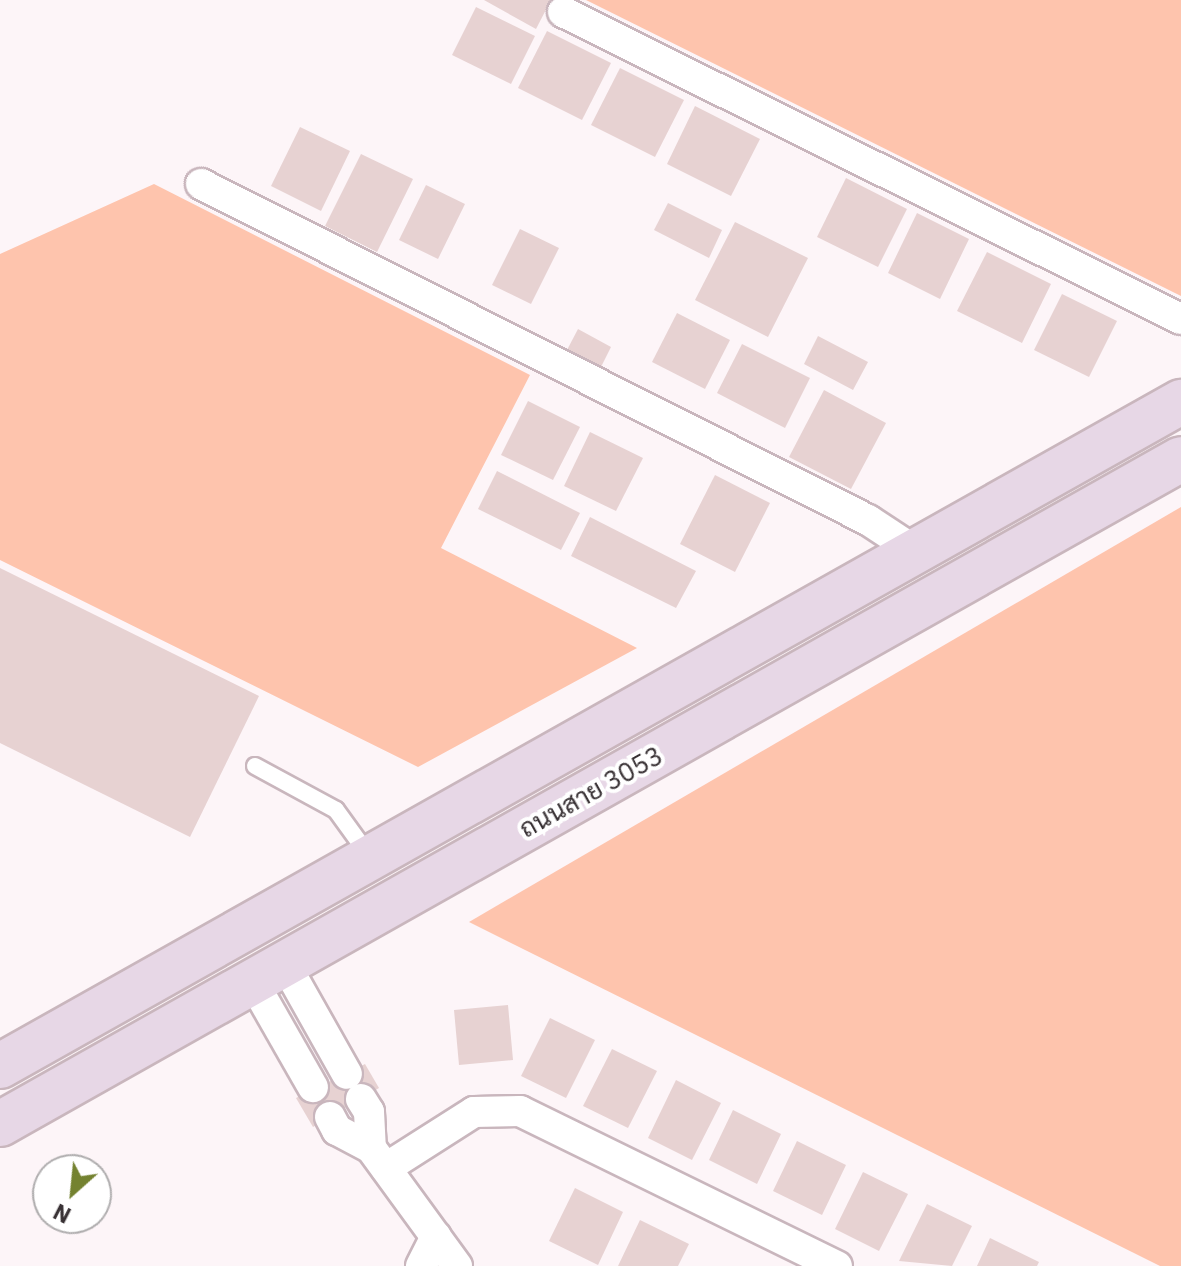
<!DOCTYPE html>
<meta charset="utf-8">
<style>
body{margin:0}
#map{position:relative;width:1181px;height:1266px;overflow:hidden;background:#fdf5f8;font-family:"IBM Plex Sans",Sarabun,sans-serif}
div>[style]{position:absolute}
.green>*{inset:0;background:#fec4ad}
.building>*{inset:0;background:#e7d2d2}
.roads{filter:drop-shadow(2px 0 #c9b6bd) drop-shadow(-2px 0 #c9b6bd) drop-shadow(0 2px #c9b6bd) drop-shadow(0 -2px #c9b6bd)}
.lane>*{height:16px;margin:-8px;padding:0 8px;transform-origin:8px;border-radius:8px;background:#fff}
.street>*{height:30px;margin:-15px;padding:0 15px;transform-origin:15px;border-radius:15px;background:#fff}
.secondary>*{height:44px;margin:-22px;padding:0 22px;transform-origin:22px;border-radius:22px;background:#e7d7e6}
span{translate:-50% -50%;white-space:nowrap;text-align:center;line-height:1.15;-webkit-text-stroke:8px #fff;paint-order:stroke}
.street-label{font-size:26px;color:#383134}
.north{position:absolute;left:32px;top:1154px;width:80px;height:80px;box-sizing:border-box;background:#fff;border:2px solid #afadae;border-radius:50%;rotate:207deg;font-size:22px;font-weight:700;line-height:32px;text-align:center;color:#383134}
.north::after{content:'';display:block;margin:auto;width:28px;height:36px;background:#748230;clip-path:polygon(50% 0,100% 100%,50% 72%,0 100%)}
</style>
<div id="map">
<div class="green">
<i style="clip-path:polygon(586px 0,1181px 0,1181px 296px)"></i>
<i style="clip-path:polygon(154px 184px,530px 375px,441px 548px,637px 648px,418px 767px,0 560px,0 254px)"></i>
<i style="clip-path:polygon(1181px 507px,1181px 1266px,1160px 1266px,469px 922px)"></i>
</div>
<div class="building">
<i style="clip-path:polygon(484px 0,551px 0,536px 29px)"></i>
<i style="clip-path:polygon(476px 7px,535px 36px,511px 84px,452px 55px)"></i>
<i style="clip-path:polygon(547px 31px,611px 63px,582px 120px,518px 88px)"></i>
<i style="clip-path:polygon(620px 68px,684px 100px,655px 157px,591px 125px)"></i>
<i style="clip-path:polygon(695px 106px,760px 139px,731px 196px,667px 164px)"></i>
<i style="clip-path:polygon(300px 127px,350px 151px,321px 211px,271px 186px)"></i>
<i style="clip-path:polygon(361px 154px,413px 179px,377px 252px,325px 226px)"></i>
<i style="clip-path:polygon(846px 178px,907px 209px,878px 267px,817px 237px)"></i>
<i style="clip-path:polygon(426px 185px,465px 204px,438px 259px,399px 240px)"></i>
<i style="clip-path:polygon(668px 203px,722px 230px,709px 258px,654px 230px)"></i>
<i style="clip-path:polygon(917px 213px,969px 239px,940px 299px,888px 273px)"></i>
<i style="clip-path:polygon(735px 222px,808px 258px,768px 337px,695px 300px)"></i>
<i style="clip-path:polygon(520px 229px,559px 248px,531px 304px,492px 285px)"></i>
<i style="clip-path:polygon(987px 252px,1051px 284px,1022px 343px,957px 311px)"></i>
<i style="clip-path:polygon(1062px 294px,1117px 321px,1089px 377px,1034px 350px)"></i>
<i style="clip-path:polygon(677px 313px,730px 340px,705px 389px,652px 362px)"></i>
<i style="clip-path:polygon(578px 329px,611px 347px,601px 367px,567px 350px)"></i>
<i style="clip-path:polygon(818px 336px,868px 362px,853px 390px,804px 364px)"></i>
<i style="clip-path:polygon(742px 344px,810px 378px,785px 428px,717px 393px)"></i>
<i style="clip-path:polygon(824px 390px,886px 423px,851px 489px,789px 457px)"></i>
<i style="clip-path:polygon(528px 401px,580px 427px,553px 480px,501px 455px)"></i>
<i style="clip-path:polygon(590px 432px,643px 458px,616px 511px,564px 486px)"></i>
<i style="clip-path:polygon(497px 471px,580px 513px,561px 550px,478px 509px)"></i>
<i style="clip-path:polygon(715px 475px,770px 503px,735px 572px,680px 544px)"></i>
<i style="clip-path:polygon(590px 517px,696px 571px,676px 608px,571px 556px)"></i>
<i style="clip-path:polygon(0 568px,259px 696px,190px 837px,0 743px)"></i>
<i style="clip-path:polygon(508px 1005px,513px 1060px,459px 1065px,454px 1010px)"></i>
<i style="clip-path:polygon(550px 1018px,595px 1040px,566px 1098px,521px 1076px)"></i>
<i style="clip-path:polygon(612px 1049px,657px 1071px,628px 1128px,583px 1106px)"></i>
<i style="clip-path:polygon(365px 1064px,379px 1088px,313px 1127px,296px 1098px)"></i>
<i style="clip-path:polygon(676px 1080px,721px 1103px,692px 1160px,648px 1138px)"></i>
<i style="clip-path:polygon(733px 1110px,781px 1134px,757px 1184px,709px 1160px)"></i>
<i style="clip-path:polygon(797px 1141px,846px 1165px,822px 1215px,773px 1191px)"></i>
<i style="clip-path:polygon(863px 1172px,908px 1194px,879px 1251px,835px 1229px)"></i>
<i style="clip-path:polygon(575px 1188px,623px 1212px,598px 1265px,549px 1241px)"></i>
<i style="clip-path:polygon(927px 1204px,972px 1226px,952px 1266px,899px 1261px)"></i>
<i style="clip-path:polygon(640px 1220px,689px 1244px,678px 1266px,618px 1266px)"></i>
<i style="clip-path:polygon(990px 1238px,1039px 1262px,1037px 1266px,977px 1266px)"></i>
</div>
<div class="roads">
<div class="lane">
<i style="left:255px;top:766px;width:92px;rotate:28.5deg"></i>
<i style="left:336px;top:810px;width:58px;rotate:54.1deg"></i>
</div>
<div class="street">
<i style="left:563px;top:12px;width:690px;rotate:26.42deg"></i>
<i style="left:201px;top:184px;width:747px;rotate:26.74deg"></i>
<i style="left:868px;top:520px;width:56px;rotate:33.4deg"></i>
<i style="left:285px;top:964px;width:126px;rotate:60.6deg"></i>
<i style="left:253px;top:982px;width:121px;rotate:60.3deg"></i>
<i style="left:361px;top:1099px;width:15px;rotate:58deg"></i>
<i style="left:369px;top:1112px;width:36px;rotate:87deg"></i>
<i style="left:330px;top:1117px;width:15px;rotate:62deg"></i>
<i style="left:337px;top:1130px;width:38px;rotate:28deg"></i>
<i style="left:371px;top:1148px;width:146px;rotate:53.9deg"></i>
<i style="left:386px;top:1168px;width:104px;rotate:-32.5deg"></i>
<i style="left:474px;top:1112px;width:46px;rotate:-1.2deg"></i>
<i style="left:520px;top:1111px;width:353px;rotate:26.1deg"></i>
<i style="left:421px;top:1266px;width:33px;rotate:-63deg"></i>
</div>
<div class="secondary">
<i style="left:0;top:1066px;width:1355px;rotate:-29.35deg"></i>
<i style="left:0;top:1124px;width:1355px;rotate:-29.38deg"></i>
</div>
</div>
<div class="street-label">
<span style="left:591px;top:792px;rotate:-29deg">ถนนสาย 3053</span>
</div>
<div class="north">N</div>
</div>
